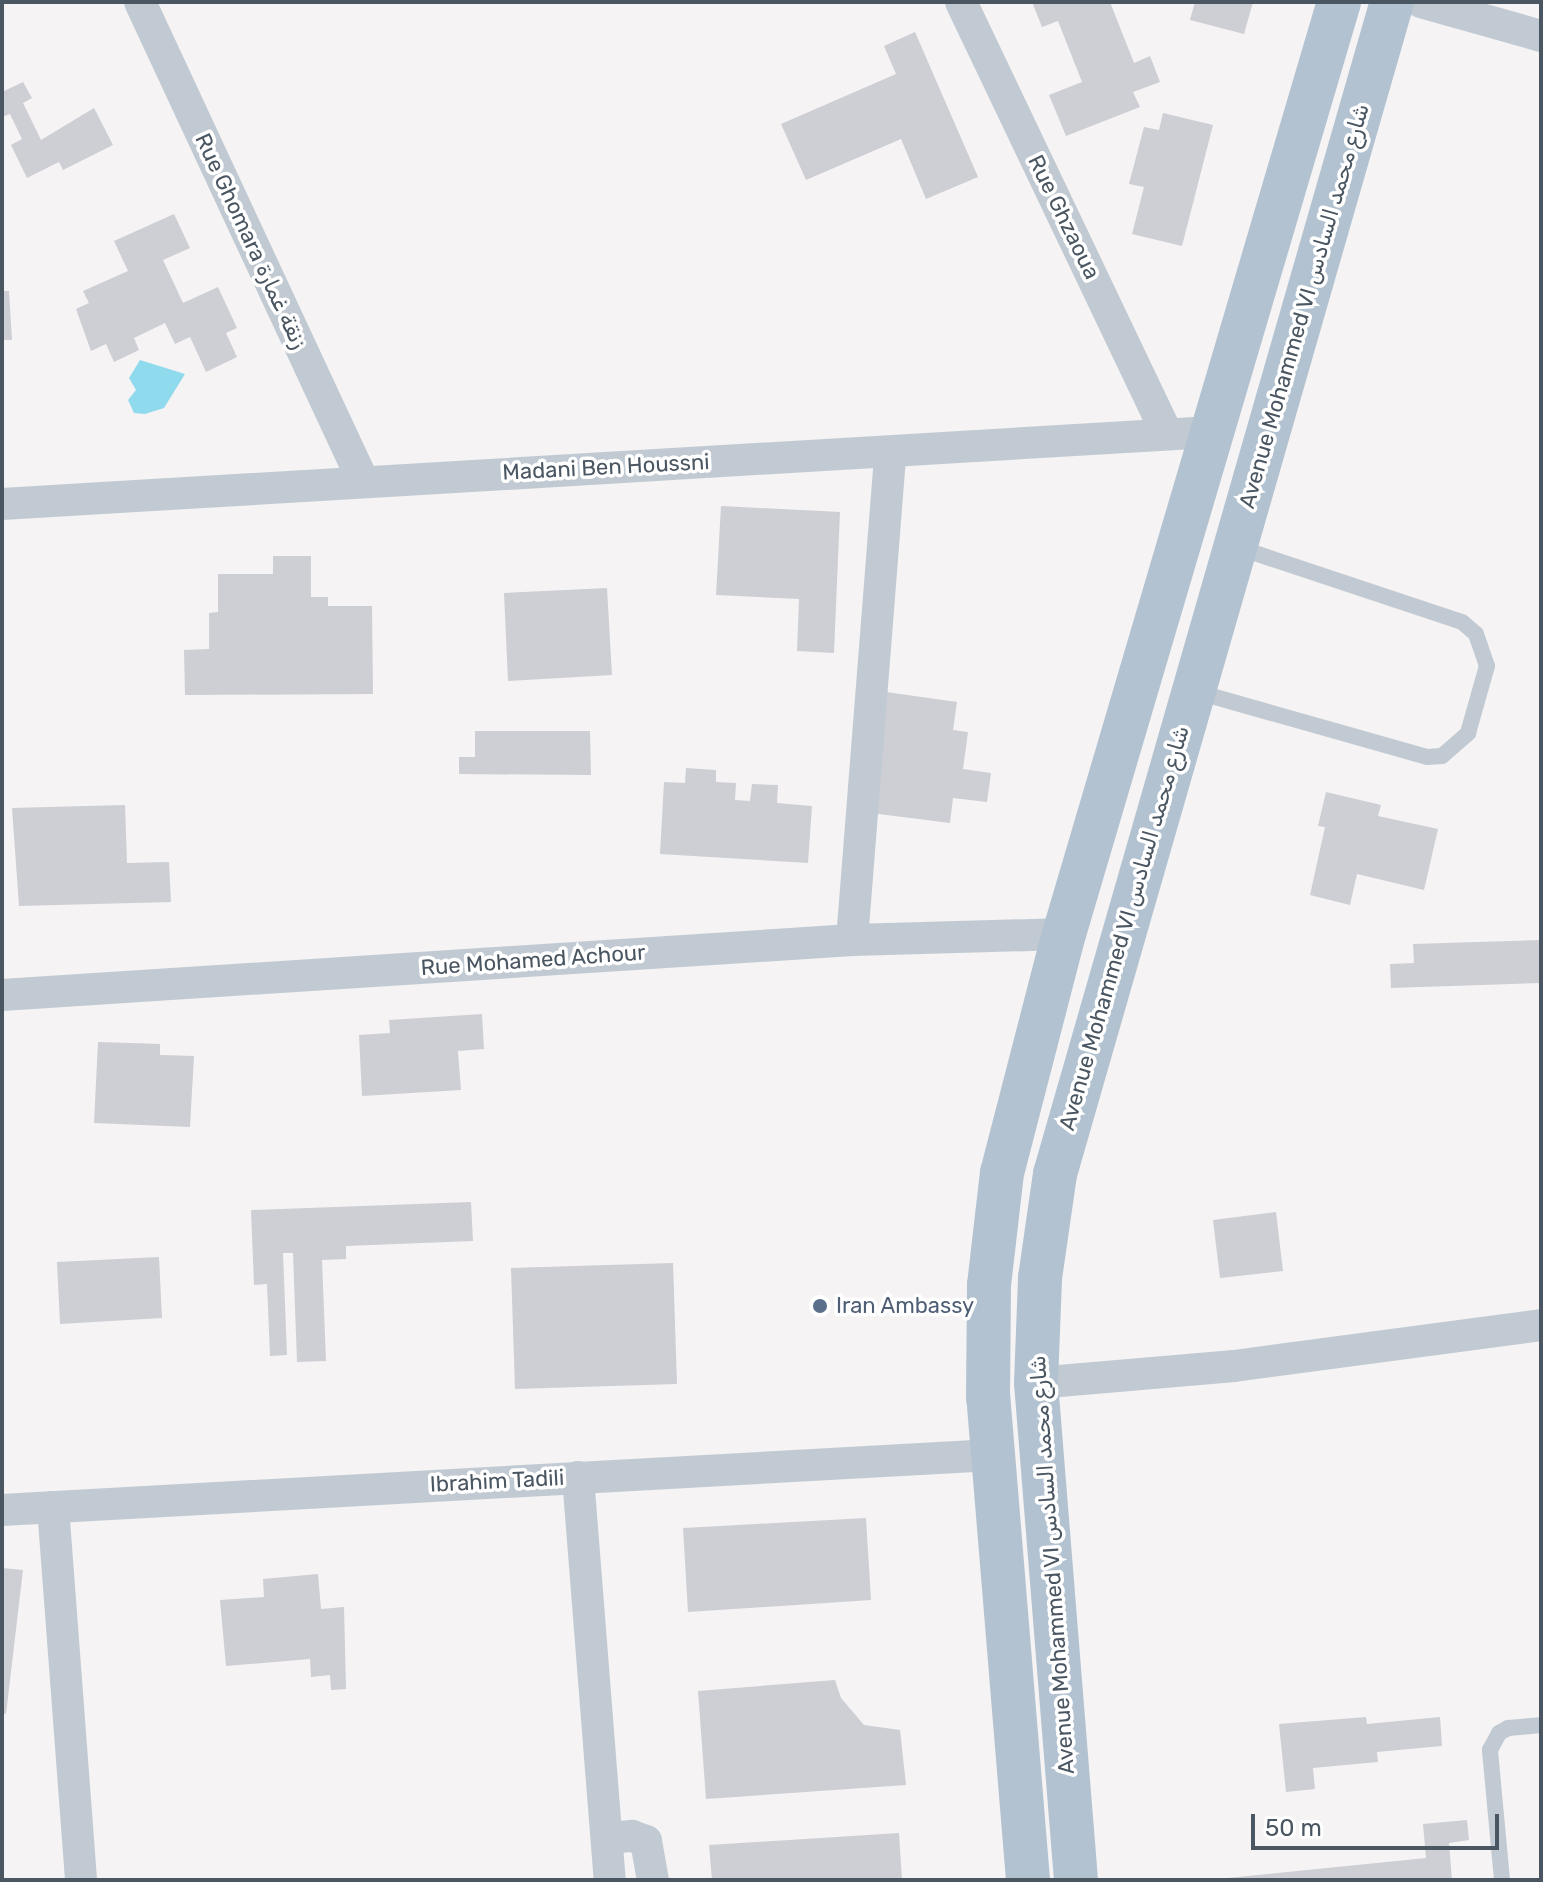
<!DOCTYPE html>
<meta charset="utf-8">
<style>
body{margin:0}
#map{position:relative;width:1543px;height:1882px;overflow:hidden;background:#f5f3f3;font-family:Rubik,Cairo,sans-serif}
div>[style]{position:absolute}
.water>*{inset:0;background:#90daee}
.building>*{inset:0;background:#cdcfd5}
.service>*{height:16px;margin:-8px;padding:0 8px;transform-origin:8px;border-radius:8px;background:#c1cad2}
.minor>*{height:32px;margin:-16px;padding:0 16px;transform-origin:16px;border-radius:16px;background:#c1cad2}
.primary>*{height:44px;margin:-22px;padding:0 22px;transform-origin:22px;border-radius:22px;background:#b3c2d1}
.dots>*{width:22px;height:22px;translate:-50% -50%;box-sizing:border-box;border:4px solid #fff;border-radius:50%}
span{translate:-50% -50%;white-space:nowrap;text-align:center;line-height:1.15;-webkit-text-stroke:7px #fff;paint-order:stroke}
.street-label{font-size:22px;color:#4a5661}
.service-label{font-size:22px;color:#4e5e75}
.left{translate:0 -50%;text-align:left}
.frame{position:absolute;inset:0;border:4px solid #4a5661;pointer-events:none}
.scale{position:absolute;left:1251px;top:1814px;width:248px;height:36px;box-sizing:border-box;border:4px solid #4a5661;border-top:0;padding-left:10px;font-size:24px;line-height:28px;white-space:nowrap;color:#4a5661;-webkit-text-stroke:6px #fff;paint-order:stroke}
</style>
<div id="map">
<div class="water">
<i style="clip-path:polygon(140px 360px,185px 374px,164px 408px,145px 414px,134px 413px,128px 400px,136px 390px,129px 378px)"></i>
</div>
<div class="building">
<i style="clip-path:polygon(1032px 2px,1110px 2px,1134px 63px,1150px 56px,1160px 82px,1133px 92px,1140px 107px,1066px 136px,1049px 95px,1082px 82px,1058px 21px,1042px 27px)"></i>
<i style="clip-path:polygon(1195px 2px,1253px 2px,1244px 34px,1190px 20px)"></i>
<i style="clip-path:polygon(915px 32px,978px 177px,926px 199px,901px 139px,806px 180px,781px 124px,896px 74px,884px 46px)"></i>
<i style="clip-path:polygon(23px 82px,32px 98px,23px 103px,41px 140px,94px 108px,113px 145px,63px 170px,59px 162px,27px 178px,11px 145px,22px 139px,10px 114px,2px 117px,2px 92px)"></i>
<i style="clip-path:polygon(1163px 113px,1213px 125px,1182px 246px,1132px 234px,1144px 187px,1129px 184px,1144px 127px,1159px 130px)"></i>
<i style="clip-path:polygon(174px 214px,190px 248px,163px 260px,183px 303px,218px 287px,237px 328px,226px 333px,237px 357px,206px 372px,190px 337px,175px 344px,165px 323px,134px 338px,139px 350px,114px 362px,106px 344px,91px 351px,76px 309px,89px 303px,83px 291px,128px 271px,114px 241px)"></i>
<i style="clip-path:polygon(2px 291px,9px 291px,12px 340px,2px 340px)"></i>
<i style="clip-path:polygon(721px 506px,840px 512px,834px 653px,797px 651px,799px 599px,716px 595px)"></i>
<i style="clip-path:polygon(273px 556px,311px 556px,311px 597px,328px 597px,328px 606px,372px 606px,373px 694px,185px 695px,184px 650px,209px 649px,209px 613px,218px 612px,218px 574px,273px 574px)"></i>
<i style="clip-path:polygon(607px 588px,612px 675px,508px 681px,504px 593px)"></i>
<i style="clip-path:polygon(886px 692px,957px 702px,953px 730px,968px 732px,963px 769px,991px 773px,987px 802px,953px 798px,950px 823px,871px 813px)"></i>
<i style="clip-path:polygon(475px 731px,590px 731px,591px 775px,459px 774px,459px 757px,475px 757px)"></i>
<i style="clip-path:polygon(686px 768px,716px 770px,716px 782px,736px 783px,735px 800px,750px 801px,752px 784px,778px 785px,777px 803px,812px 806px,808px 863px,660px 854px,664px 782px,685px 783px)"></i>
<i style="clip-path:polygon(1326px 792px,1381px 805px,1378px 816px,1438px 829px,1424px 890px,1357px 874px,1350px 905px,1310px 895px,1325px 827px,1318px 826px)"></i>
<i style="clip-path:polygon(125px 805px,127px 863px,169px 862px,171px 902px,19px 906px,12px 808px)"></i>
<i style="clip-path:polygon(1541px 940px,1541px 983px,1391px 988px,1390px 964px,1414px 963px,1413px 944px)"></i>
<i style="clip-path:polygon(482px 1014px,484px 1049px,458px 1051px,461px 1090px,362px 1096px,359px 1035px,390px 1033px,389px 1020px)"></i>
<i style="clip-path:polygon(98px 1042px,160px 1044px,160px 1055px,194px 1056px,190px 1127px,94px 1123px)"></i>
<i style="clip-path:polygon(471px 1202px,473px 1241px,346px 1246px,346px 1259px,322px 1260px,326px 1361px,297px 1362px,293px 1253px,283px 1253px,287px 1355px,270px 1356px,267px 1284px,254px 1285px,251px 1210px)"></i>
<i style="clip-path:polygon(1276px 1212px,1283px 1271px,1220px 1278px,1213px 1220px)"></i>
<i style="clip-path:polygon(159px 1257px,162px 1318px,60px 1324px,57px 1262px)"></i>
<i style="clip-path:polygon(673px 1263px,677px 1384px,515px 1389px,511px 1268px)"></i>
<i style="clip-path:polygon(866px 1518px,871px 1600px,688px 1612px,683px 1528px)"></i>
<i style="clip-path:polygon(2px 1568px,23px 1570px,6px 1714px,2px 1713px)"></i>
<i style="clip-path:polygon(318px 1574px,321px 1609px,344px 1607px,346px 1689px,331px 1690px,330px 1675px,311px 1677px,310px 1659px,226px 1666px,220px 1600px,264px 1597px,263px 1579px)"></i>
<i style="clip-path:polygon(835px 1680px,841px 1698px,864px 1725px,900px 1730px,906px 1785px,706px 1799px,698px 1691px)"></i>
<i style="clip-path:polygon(1366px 1717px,1367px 1724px,1440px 1717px,1442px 1746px,1377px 1752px,1378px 1762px,1313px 1768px,1315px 1789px,1286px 1792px,1279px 1724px)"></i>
<i style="clip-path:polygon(1467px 1820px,1469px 1840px,1449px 1843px,1452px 1880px,1208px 1880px,1426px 1858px,1423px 1824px)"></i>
<i style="clip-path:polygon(899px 1833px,902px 1880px,712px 1880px,709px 1845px)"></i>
</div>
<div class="service">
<i style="left:1194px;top:691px;width:242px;rotate:15.8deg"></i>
<i style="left:1427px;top:757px;width:15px;rotate:-4deg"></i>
<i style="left:1442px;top:756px;width:35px;rotate:-41deg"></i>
<i style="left:1468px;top:733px;width:70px;rotate:-74.2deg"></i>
<i style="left:1487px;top:666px;width:34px;rotate:-109deg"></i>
<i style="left:1476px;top:634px;width:18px;rotate:-139deg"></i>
<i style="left:1462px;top:622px;width:237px;rotate:-161.6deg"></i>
<i style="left:1502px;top:1880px;width:131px;rotate:-95.3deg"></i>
<i style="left:1490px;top:1750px;width:19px;rotate:-62deg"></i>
<i style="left:1499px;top:1733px;width:10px;rotate:-29deg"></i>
<i style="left:1508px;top:1728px;width:33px;rotate:-5deg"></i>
</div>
<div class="minor">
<i style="left:140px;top:2px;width:526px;rotate:65.04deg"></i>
<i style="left:961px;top:2px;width:476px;rotate:64.5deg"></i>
<i style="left:1421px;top:2px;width:125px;rotate:15.8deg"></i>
<i style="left:2px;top:504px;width:1211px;rotate:-3.41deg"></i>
<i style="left:852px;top:940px;width:488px;rotate:-85.5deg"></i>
<i style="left:2px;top:995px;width:852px;rotate:-3.7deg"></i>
<i style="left:852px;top:940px;width:212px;rotate:-1.6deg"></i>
<i style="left:1036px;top:1383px;width:199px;rotate:-4.9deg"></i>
<i style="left:1234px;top:1366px;width:310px;rotate:-7.6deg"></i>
<i style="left:578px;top:1477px;width:404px;rotate:85.5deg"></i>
<i style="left:53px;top:1507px;width:374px;rotate:85.7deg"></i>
<i style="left:2px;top:1510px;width:992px;rotate:-3.18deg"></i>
<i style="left:607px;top:1838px;width:25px;rotate:-5deg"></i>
<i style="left:632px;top:1836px;width:15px;rotate:20deg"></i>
<i style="left:646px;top:1841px;width:40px;rotate:80deg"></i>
</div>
<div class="primary">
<i style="left:1028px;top:1880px;width:484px;rotate:-94.7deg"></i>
<i style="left:988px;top:1398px;width:113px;rotate:-89.5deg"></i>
<i style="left:989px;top:1285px;width:113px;rotate:-83.4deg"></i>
<i style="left:1002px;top:1173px;width:247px;rotate:-75.5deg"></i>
<i style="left:1064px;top:934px;width:972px;rotate:-73.56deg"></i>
<i style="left:1076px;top:1880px;width:499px;rotate:-94.6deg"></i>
<i style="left:1036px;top:1383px;width:105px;rotate:-87.8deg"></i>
<i style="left:1040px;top:1278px;width:105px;rotate:-81.8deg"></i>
<i style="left:1055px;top:1174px;width:1219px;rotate:-73.96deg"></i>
</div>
<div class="dots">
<i style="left:820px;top:1306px;background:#5c6f8a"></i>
</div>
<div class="street-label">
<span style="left:1064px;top:217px;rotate:64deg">Rue Ghzaoua</span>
<span style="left:251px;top:241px;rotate:65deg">Rue Ghomara زنقة غمارة</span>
<span style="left:1304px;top:306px;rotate:-74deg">Avenue Mohammed VI شارع محمد السادس</span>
<span style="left:606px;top:467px;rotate:-3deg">Madani Ben Houssni</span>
<span style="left:1124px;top:928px;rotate:-74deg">Avenue Mohammed VI شارع محمد السادس</span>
<span style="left:533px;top:960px;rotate:-4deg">Rue Mohamed Achour</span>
<span style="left:497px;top:1481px;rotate:-3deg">Ibrahim Tadili</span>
<span style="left:1052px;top:1565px;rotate:-94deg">Avenue Mohammed VI شارع محمد السادس</span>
</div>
<div class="service-label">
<span class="left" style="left:836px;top:1306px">Iran Ambassy</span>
</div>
<div class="frame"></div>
<div class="scale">50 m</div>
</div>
